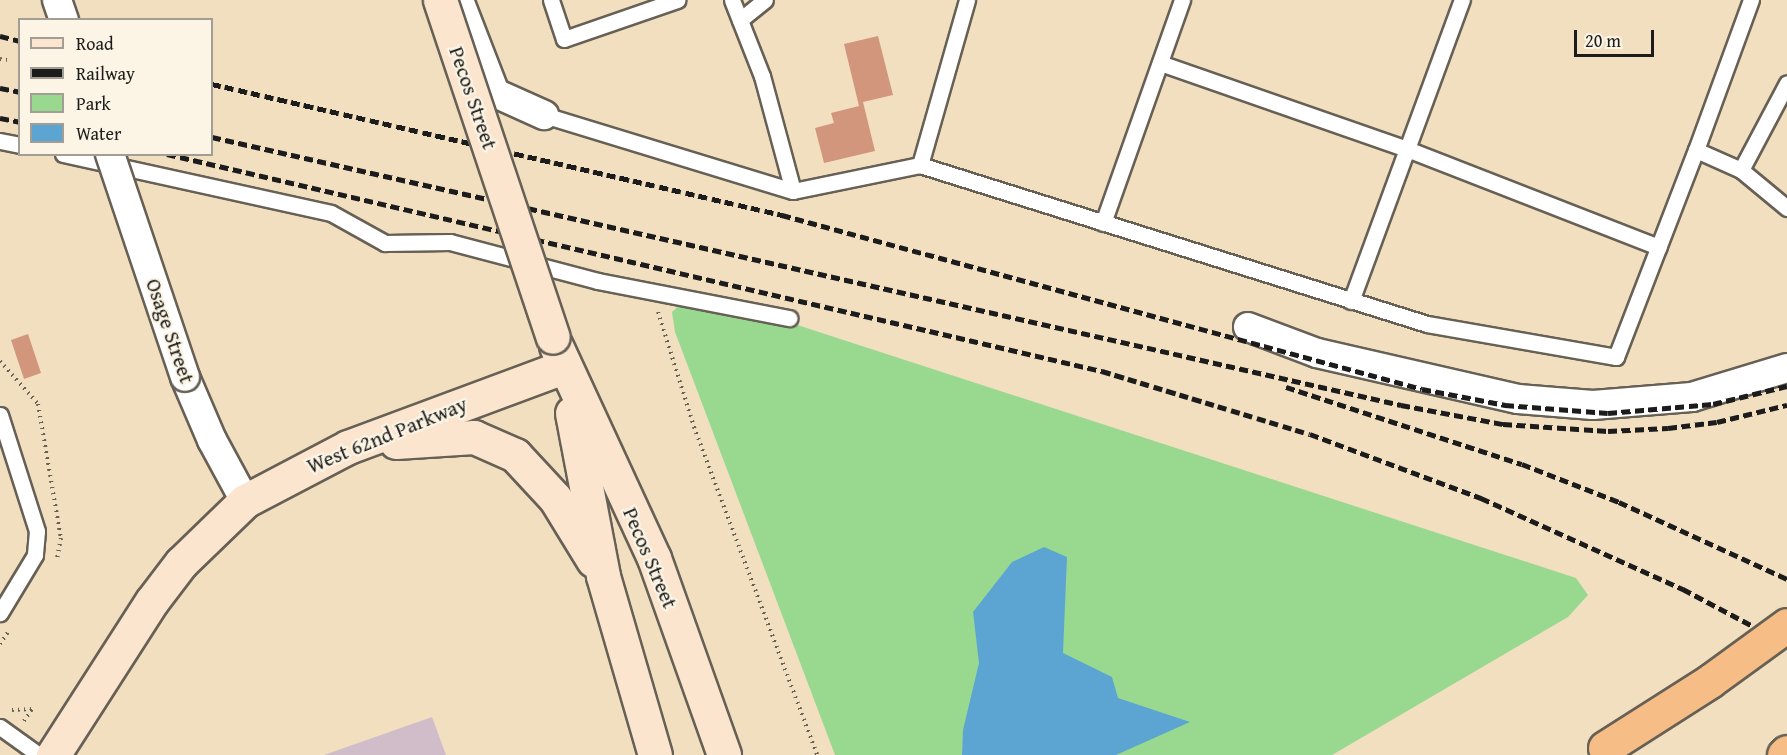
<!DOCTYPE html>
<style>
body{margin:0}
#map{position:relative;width:1787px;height:755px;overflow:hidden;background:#f1dfc0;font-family:"Gentium Book Plus",serif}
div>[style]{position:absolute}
.industrial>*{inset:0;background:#d1bdc9}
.green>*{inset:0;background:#99d98f}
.water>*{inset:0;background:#5ca5d3}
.building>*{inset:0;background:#d2967d}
.path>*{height:4px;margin-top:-2px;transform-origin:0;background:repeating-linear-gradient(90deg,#676055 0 1.5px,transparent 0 6px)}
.roads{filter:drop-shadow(2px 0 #676055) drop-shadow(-2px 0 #676055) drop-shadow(0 2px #676055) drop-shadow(0 -2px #676055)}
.lane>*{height:15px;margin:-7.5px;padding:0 7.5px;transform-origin:7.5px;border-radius:7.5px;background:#fff}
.street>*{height:28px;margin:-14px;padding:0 14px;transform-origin:14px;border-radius:14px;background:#fff}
.secondary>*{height:33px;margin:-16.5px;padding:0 16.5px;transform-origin:16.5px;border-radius:16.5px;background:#fbe5cf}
.highway>*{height:33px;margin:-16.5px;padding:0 16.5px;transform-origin:16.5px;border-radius:16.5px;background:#f6be86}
.rail>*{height:4.5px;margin-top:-2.25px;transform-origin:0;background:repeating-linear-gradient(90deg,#1c1c1c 0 9px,transparent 0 13.5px)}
.bridges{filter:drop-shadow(2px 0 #676055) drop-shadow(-2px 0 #676055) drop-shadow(0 2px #676055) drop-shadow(0 -2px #676055)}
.street-bridge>*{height:28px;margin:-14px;padding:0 14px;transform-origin:14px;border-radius:14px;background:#fff}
.secondary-bridge>*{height:33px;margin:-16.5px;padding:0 16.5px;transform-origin:16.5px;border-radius:16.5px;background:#fbe5cf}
.highway-bridge>*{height:33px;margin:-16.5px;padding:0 16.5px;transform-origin:16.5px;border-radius:16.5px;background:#f6be86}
span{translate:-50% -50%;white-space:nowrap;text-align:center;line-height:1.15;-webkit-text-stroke:4.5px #fcf5e5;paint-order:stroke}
.street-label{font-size:21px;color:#1c1c1c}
.legend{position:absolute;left:18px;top:18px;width:195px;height:138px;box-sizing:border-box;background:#fcf5e5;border:2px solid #a29e95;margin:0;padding:8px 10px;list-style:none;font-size:18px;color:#1c1c1c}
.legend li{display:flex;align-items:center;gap:12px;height:30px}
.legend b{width:30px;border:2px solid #a29e95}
.scale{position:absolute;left:1574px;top:30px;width:80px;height:27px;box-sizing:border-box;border:3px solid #1c1c1c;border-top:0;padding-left:8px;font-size:18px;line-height:21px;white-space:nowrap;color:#1c1c1c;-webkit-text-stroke:4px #fcf5e5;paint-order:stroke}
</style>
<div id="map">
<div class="industrial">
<i style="clip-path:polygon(432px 717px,446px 755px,324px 755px)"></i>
</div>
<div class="green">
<i style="clip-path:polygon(702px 294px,1576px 578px,1588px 595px,1568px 617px,1332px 755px,835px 755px,675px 332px,672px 312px,685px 300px)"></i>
</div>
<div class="water">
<i style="clip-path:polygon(1044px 547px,1067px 557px,1063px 653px,1112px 677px,1118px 698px,1190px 722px,1116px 755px,962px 755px,963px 730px,979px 663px,973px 612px,1012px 562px)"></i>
</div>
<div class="building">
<i style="clip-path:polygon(878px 36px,893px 95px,863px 102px,875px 151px,824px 163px,815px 128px,834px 123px,831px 113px,859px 106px,844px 44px)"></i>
<i style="clip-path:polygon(28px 334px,41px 373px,24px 379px,11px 340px)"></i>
</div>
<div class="path">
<i style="left:0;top:59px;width:7px;rotate:8deg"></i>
<i style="left:658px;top:312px;width:121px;rotate:72.6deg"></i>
<i style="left:694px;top:427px;width:350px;rotate:69.4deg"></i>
<i style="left:0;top:361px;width:57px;rotate:48.5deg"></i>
<i style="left:38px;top:404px;width:136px;rotate:80.3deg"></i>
<i style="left:61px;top:538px;width:21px;rotate:101deg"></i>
<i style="left:0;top:644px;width:14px;rotate:-56deg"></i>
<i style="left:12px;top:710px;width:20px;rotate:-3deg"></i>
<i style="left:24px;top:721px;width:14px;rotate:-56deg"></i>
</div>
<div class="roads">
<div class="lane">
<i style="left:551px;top:0;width:41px;rotate:71.6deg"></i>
<i style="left:564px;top:39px;width:120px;rotate:-19deg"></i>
<i style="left:732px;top:0;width:82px;rotate:68.5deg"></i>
<i style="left:762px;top:76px;width:119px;rotate:74.9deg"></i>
<i style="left:793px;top:191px;width:130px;rotate:-11.6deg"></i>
<i style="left:967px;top:0;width:172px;rotate:105.9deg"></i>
<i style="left:920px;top:165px;width:531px;rotate:17.41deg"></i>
<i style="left:1427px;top:324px;width:192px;rotate:9.9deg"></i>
<i style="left:1616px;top:357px;width:222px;rotate:-68.9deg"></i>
<i style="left:1696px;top:150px;width:49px;rotate:24deg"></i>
<i style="left:1741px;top:170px;width:60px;rotate:39.6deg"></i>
<i style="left:740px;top:20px;width:32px;rotate:-39deg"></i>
<i style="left:1160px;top:63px;width:262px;rotate:19.2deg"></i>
<i style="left:1407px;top:149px;width:270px;rotate:21.3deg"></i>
<i style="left:544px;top:115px;width:260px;rotate:17deg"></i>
<i style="left:0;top:141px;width:20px;rotate:11deg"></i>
<i style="left:1696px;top:150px;width:160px;rotate:-69.9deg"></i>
<i style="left:63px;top:154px;width:274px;rotate:12.4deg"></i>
<i style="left:331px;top:213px;width:62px;rotate:29.1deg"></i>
<i style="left:385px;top:243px;width:65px;rotate:-0.9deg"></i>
<i style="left:450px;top:242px;width:153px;rotate:14.8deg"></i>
<i style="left:598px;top:281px;width:195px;rotate:11deg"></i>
<i style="left:1741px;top:170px;width:98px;rotate:-62.1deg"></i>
<i style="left:1103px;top:223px;width:237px;rotate:-70.5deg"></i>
<i style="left:1351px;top:301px;width:321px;rotate:-69.8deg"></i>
<i style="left:0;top:415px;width:122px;rotate:72.3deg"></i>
<i style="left:37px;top:531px;width:24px;rotate:95deg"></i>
<i style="left:35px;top:555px;width:68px;rotate:121.1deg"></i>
<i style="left:0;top:727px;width:48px;rotate:35.7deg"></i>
</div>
<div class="street">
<i style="left:57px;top:0;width:21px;rotate:71deg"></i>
<i style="left:459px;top:0;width:100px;rotate:68.8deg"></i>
<i style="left:495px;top:93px;width:54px;rotate:24.2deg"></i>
<i style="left:1248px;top:327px;width:74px;rotate:20.6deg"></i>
<i style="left:1317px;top:353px;width:206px;rotate:12.9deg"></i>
<i style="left:1518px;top:399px;width:75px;rotate:4.6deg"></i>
<i style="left:1593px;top:405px;width:99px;rotate:-4.6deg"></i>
<i style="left:1692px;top:397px;width:99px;rotate:-17deg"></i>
<i style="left:185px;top:377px;width:69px;rotate:66.8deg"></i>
<i style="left:212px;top:440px;width:69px;rotate:61.6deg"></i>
</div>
<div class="secondary">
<i style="left:556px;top:346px;width:234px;rotate:65.2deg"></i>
<i style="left:654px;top:558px;width:209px;rotate:70.4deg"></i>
<i style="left:572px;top:413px;width:166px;rotate:79.2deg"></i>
<i style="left:603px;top:576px;width:186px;rotate:73.8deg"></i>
<i style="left:396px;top:442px;width:78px;rotate:-3.7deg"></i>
<i style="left:474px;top:437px;width:45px;rotate:23.7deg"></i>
<i style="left:515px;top:455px;width:59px;rotate:47.1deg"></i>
<i style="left:555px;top:498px;width:73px;rotate:58.5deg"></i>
<i style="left:53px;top:755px;width:183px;rotate:-57.3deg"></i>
<i style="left:152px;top:601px;width:48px;rotate:-52.7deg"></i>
<i style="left:181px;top:563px;width:89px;rotate:-44.1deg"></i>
<i style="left:245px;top:501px;width:116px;rotate:-27.7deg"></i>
<i style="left:348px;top:447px;width:229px;rotate:-20.4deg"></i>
</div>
<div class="highway">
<i style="left:1784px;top:755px;width:4px;rotate:-45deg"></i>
</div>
</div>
<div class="rail">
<i style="left:0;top:36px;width:21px;rotate:14deg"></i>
<i style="left:212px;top:84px;width:585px;rotate:12.94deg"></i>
<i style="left:782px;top:215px;width:663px;rotate:15.21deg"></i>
<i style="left:1422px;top:389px;width:85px;rotate:10.9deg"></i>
<i style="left:1505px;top:405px;width:103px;rotate:4.4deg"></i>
<i style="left:1608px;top:413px;width:105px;rotate:-4.9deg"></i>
<i style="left:1713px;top:404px;width:76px;rotate:-13.7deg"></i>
<i style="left:0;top:88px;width:20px;rotate:11deg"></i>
<i style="left:0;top:118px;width:20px;rotate:11deg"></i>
<i style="left:212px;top:137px;width:1219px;rotate:12.7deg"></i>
<i style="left:1401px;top:405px;width:104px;rotate:10.6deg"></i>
<i style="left:1503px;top:424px;width:105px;rotate:3.8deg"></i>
<i style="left:1608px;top:431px;width:60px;rotate:-2.9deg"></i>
<i style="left:1668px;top:428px;width:49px;rotate:-7deg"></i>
<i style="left:1717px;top:422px;width:72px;rotate:-13.7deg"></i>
<i style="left:167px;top:154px;width:960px;rotate:13.07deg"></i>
<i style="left:1102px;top:371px;width:217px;rotate:16.9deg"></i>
<i style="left:1310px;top:434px;width:183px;rotate:20.5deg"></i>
<i style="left:1481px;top:498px;width:222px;rotate:24.3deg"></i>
<i style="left:1683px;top:589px;width:118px;rotate:27.9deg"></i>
<i style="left:1286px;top:387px;width:248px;rotate:18.1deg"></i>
<i style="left:1522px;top:464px;width:104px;rotate:21.4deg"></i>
<i style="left:1619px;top:502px;width:185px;rotate:24.6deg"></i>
</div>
<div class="bridges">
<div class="street-bridge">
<i style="left:110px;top:154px;width:235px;rotate:71.4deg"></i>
</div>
<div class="secondary-bridge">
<i style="left:440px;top:0;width:355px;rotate:71.5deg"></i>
</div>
<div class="highway-bridge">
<i style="left:1605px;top:748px;width:125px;rotate:-32.5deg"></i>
<i style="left:1710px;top:681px;width:95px;rotate:-36deg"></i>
</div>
</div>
<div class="street-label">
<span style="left:473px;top:98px;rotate:71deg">Pecos Street</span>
<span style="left:170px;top:331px;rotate:71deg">Osage Street</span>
<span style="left:387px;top:435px;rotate:-22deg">West 62nd Parkway</span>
<span style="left:650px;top:558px;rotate:67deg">Pecos Street</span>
</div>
<ul class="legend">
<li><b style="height:8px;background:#fbe5cf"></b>Road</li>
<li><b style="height:8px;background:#1c1c1c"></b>Railway</li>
<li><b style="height:16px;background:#99d98f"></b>Park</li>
<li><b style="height:16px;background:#5ca5d3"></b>Water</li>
</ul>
<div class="scale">20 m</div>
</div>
